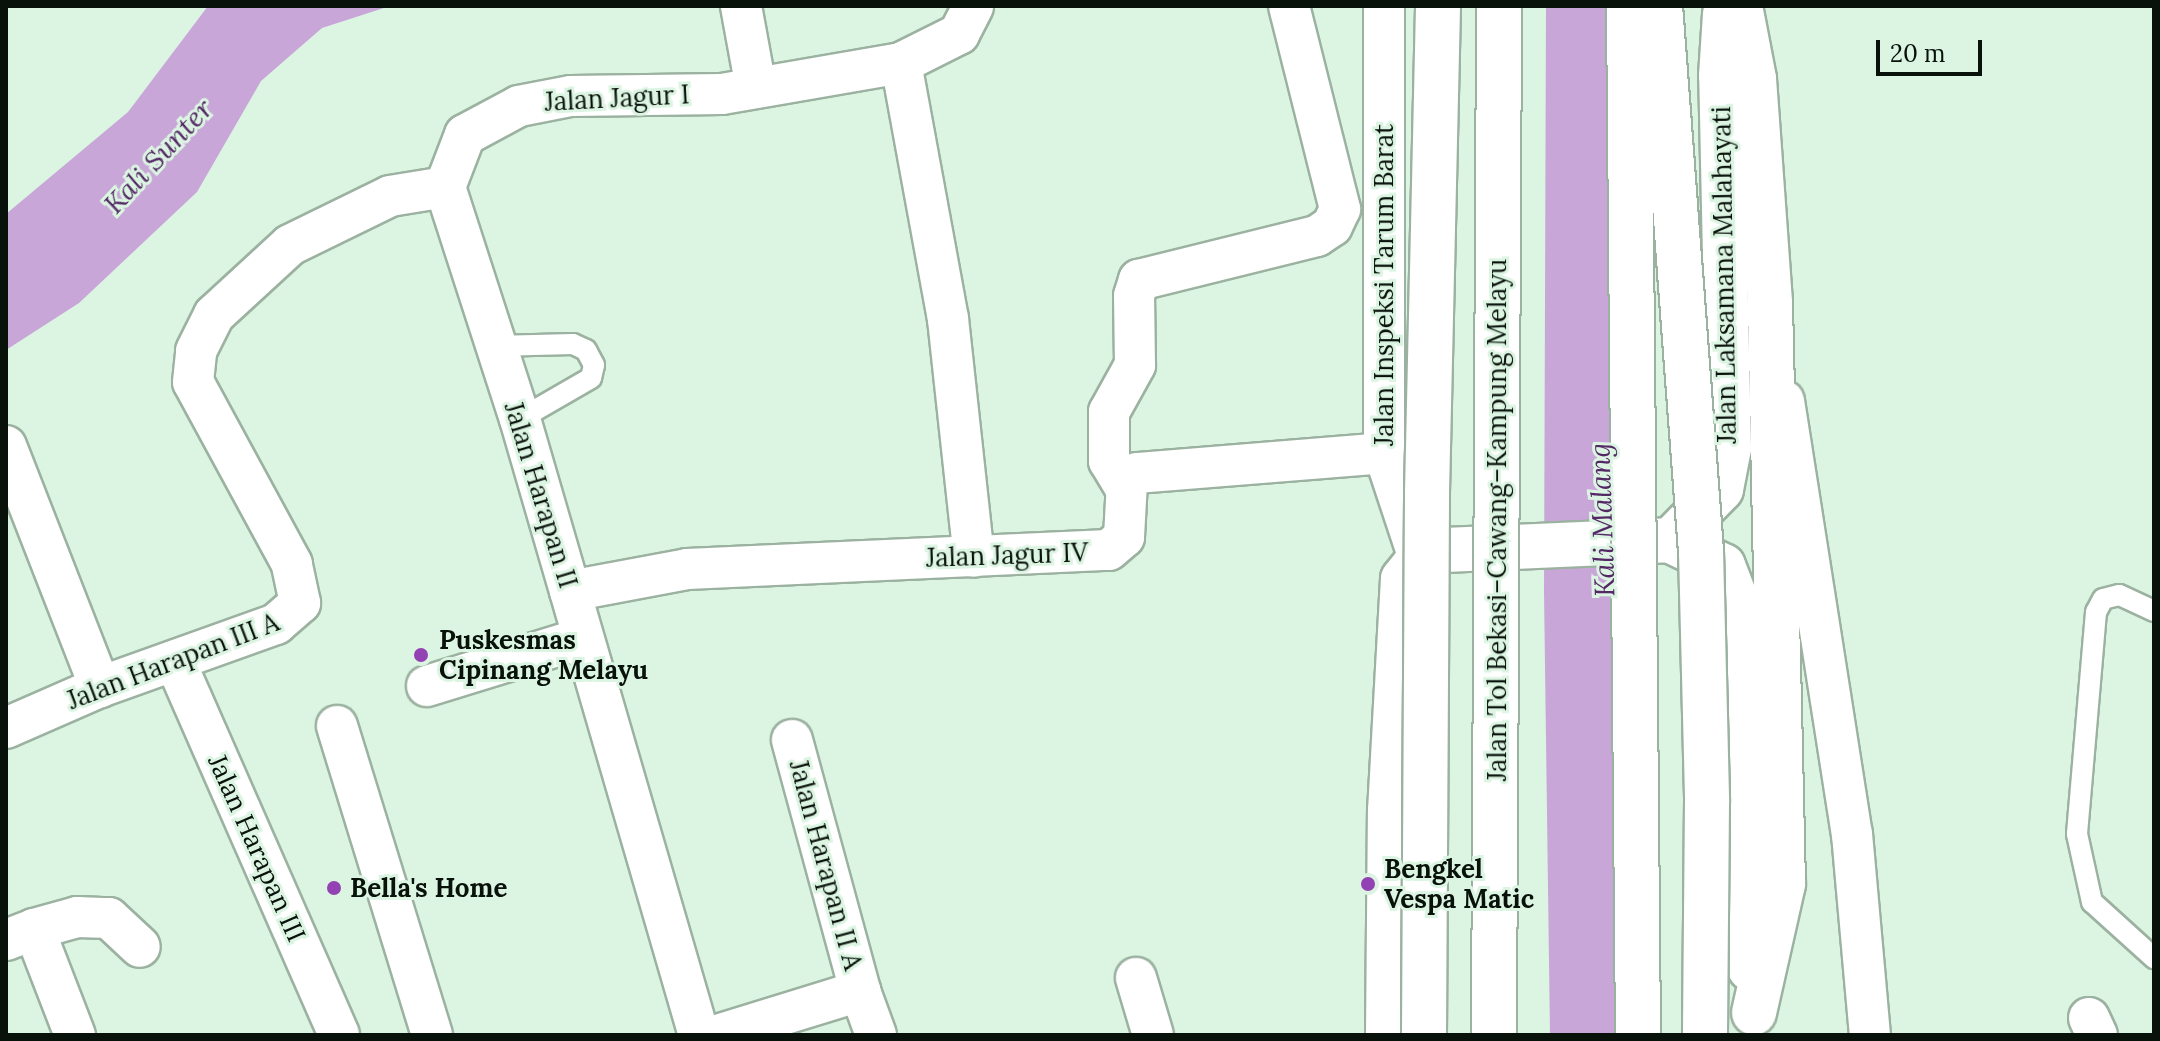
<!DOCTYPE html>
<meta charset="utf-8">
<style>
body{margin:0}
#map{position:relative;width:2160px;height:1041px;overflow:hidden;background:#dcf4e2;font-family:Lora,serif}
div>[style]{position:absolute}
.water>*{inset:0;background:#c8a6d8}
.roads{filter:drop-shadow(2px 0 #9cb2a1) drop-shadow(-2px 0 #9cb2a1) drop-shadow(0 2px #9cb2a1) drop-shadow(0 -2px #9cb2a1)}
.lane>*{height:20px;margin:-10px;padding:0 10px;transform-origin:10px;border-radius:10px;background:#fff}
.street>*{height:40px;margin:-20px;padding:0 20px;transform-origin:20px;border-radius:20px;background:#fff}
.primary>*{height:44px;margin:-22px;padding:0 22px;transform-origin:22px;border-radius:22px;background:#fff}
.bridges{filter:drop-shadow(2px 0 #9cb2a1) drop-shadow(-2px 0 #9cb2a1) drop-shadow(0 2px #9cb2a1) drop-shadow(0 -2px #9cb2a1)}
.highway-bridge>*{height:44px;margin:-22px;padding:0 22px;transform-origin:22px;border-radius:22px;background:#fff}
.dots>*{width:22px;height:22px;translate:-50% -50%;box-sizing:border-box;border:4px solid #dcf4e2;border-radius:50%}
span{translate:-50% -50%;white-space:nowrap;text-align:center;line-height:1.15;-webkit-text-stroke:6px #dcf4e2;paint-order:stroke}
.street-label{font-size:26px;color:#09110b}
.poi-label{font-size:26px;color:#09110b;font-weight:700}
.left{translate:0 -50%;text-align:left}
.water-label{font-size:28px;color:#532865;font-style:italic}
.frame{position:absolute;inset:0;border:8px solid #09110b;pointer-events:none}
.scale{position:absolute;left:1876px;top:40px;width:106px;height:36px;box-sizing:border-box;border:4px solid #09110b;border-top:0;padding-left:10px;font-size:24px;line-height:28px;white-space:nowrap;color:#09110b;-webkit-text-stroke:6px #dcf4e2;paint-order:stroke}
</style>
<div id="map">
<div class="water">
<i style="clip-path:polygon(208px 6px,390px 6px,322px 28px,261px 81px,197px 192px,79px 303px,6px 350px,6px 214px,128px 112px)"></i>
<i style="clip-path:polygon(1546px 6px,1618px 6px,1627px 1035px,1550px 1035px,1544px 592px)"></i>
</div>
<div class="roads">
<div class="lane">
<i style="left:495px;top:346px;width:78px;rotate:-1.5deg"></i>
<i style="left:573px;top:344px;width:14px;rotate:25deg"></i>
<i style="left:586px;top:350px;width:17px;rotate:62deg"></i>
<i style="left:594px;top:365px;width:13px;rotate:103deg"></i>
<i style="left:591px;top:378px;width:82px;rotate:150deg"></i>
<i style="left:2154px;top:611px;width:38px;rotate:-155deg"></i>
<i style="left:2119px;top:595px;width:16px;rotate:166deg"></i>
<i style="left:2103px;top:599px;width:15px;rotate:118deg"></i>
<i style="left:2096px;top:612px;width:223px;rotate:94.9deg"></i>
<i style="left:2077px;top:834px;width:70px;rotate:77.6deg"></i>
<i style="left:2092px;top:902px;width:84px;rotate:42.1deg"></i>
</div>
<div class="street">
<i style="left:741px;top:6px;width:83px;rotate:79.6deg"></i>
<i style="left:1384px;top:6px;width:447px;rotate:90deg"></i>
<i style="left:1384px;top:453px;width:112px;rotate:71.7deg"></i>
<i style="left:901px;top:63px;width:260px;rotate:79.6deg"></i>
<i style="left:948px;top:319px;width:239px;rotate:83.8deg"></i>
<i style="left:445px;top:187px;width:244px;rotate:72.1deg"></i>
<i style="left:520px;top:419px;width:641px;rotate:73.8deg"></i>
<i style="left:1784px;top:401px;width:438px;rotate:81.1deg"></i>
<i style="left:1852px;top:834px;width:202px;rotate:84.9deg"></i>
<i style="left:6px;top:446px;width:259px;rotate:68.7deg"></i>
<i style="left:1126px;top:489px;width:33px;rotate:-121deg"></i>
<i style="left:1109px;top:461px;width:49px;rotate:-90deg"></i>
<i style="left:1109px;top:412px;width:54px;rotate:-61deg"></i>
<i style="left:1135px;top:365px;width:69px;rotate:-90.8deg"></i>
<i style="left:1134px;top:296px;width:17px;rotate:-73deg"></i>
<i style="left:1139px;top:280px;width:183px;rotate:-13.9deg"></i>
<i style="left:1317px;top:236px;width:18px;rotate:-34deg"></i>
<i style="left:1332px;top:226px;width:19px;rotate:-65deg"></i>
<i style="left:1340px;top:209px;width:209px;rotate:-104.1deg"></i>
<i style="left:570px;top:591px;width:119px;rotate:-10.6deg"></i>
<i style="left:687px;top:569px;width:422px;rotate:-2.6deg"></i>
<i style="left:1109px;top:550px;width:20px;rotate:-41deg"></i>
<i style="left:1124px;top:537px;width:55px;rotate:-86.9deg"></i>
<i style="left:1127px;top:482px;width:13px;rotate:-42deg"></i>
<i style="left:1137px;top:473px;width:248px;rotate:-4.6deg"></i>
<i style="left:175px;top:661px;width:408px;rotate:66.3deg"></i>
<i style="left:427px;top:686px;width:163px;rotate:-17.1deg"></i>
<i style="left:337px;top:726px;width:323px;rotate:72.9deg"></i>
<i style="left:6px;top:728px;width:103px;rotate:-23.6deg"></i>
<i style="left:100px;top:687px;width:187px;rotate:-19.7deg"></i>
<i style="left:276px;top:624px;width:32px;rotate:-41deg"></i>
<i style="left:300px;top:603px;width:40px;rotate:-102deg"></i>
<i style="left:292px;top:564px;width:207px;rotate:-118.5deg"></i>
<i style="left:193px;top:382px;width:31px;rotate:-84deg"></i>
<i style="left:196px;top:351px;width:40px;rotate:-63.4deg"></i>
<i style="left:214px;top:315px;width:103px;rotate:-42.6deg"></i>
<i style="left:290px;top:245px;width:111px;rotate:-26.1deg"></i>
<i style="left:390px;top:196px;width:56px;rotate:-9.3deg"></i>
<i style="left:445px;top:187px;width:56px;rotate:-69deg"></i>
<i style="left:465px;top:135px;width:61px;rotate:-28.2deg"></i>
<i style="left:519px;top:106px;width:53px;rotate:-10.9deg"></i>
<i style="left:571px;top:96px;width:151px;rotate:-0.8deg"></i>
<i style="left:722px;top:94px;width:182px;rotate:-9.8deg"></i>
<i style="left:901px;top:63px;width:65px;rotate:-26.6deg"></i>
<i style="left:959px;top:34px;width:31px;rotate:-63deg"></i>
<i style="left:792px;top:740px;width:260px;rotate:74.8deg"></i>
<i style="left:34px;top:929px;width:45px;rotate:-15.6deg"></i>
<i style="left:77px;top:917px;width:32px;rotate:2deg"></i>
<i style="left:109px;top:918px;width:42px;rotate:43.1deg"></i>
<i style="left:6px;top:940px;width:30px;rotate:-21deg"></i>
<i style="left:34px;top:929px;width:114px;rotate:68.9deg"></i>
<i style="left:1136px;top:978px;width:59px;rotate:73.4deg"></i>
<i style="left:2089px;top:1018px;width:19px;rotate:65deg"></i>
<i style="left:717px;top:1035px;width:150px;rotate:-17.1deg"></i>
<i style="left:860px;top:991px;width:47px;rotate:70deg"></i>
</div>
<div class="primary">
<i style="left:1740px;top:6px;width:74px;rotate:79.1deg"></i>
<i style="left:1754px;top:79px;width:225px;rotate:85.9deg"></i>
<i style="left:1770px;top:303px;width:581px;rotate:88.72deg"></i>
<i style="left:1783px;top:884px;width:132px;rotate:102.7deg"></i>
<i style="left:1677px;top:534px;width:63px;rotate:-45.6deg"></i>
<i style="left:1721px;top:489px;width:42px;rotate:-79deg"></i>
<i style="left:1729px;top:448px;width:372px;rotate:-91.2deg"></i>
<i style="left:1721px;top:76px;width:62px;rotate:-86.3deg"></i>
<i style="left:1669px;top:540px;width:60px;rotate:25.7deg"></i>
<i style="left:1723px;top:566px;width:44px;rotate:68.7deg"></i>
<i style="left:1739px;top:607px;width:238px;rotate:89.8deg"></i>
<i style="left:1740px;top:845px;width:124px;rotate:85.4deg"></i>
<i style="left:1388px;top:1035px;width:224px;rotate:-89.5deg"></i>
<i style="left:1390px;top:811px;width:232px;rotate:-86.8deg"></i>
<i style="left:1403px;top:579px;width:26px;rotate:-51deg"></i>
<i style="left:1419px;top:559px;width:27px;rotate:-20deg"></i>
<i style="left:1444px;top:550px;width:225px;rotate:-2.5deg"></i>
</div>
</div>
<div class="bridges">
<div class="highway-bridge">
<i style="left:1629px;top:6px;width:1029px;rotate:89.5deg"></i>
<i style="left:1660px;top:6px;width:547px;rotate:85.7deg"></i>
<i style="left:1701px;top:551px;width:251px;rotate:88.6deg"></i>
<i style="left:1707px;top:802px;width:233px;rotate:90.5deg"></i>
<i style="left:1424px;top:1035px;width:543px;rotate:-89.68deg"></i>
<i style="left:1427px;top:492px;width:486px;rotate:-88.7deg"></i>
<i style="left:1494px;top:1035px;width:1029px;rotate:-89.72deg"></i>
</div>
</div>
<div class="dots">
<i style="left:421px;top:655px;background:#9242b2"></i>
<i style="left:1368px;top:884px;background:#9242b2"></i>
<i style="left:334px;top:888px;background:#9242b2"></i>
</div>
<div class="street-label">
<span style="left:617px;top:98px;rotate:-3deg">Jalan Jagur I</span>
<span style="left:1724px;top:275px;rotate:-91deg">Jalan Laksamana Malahayati</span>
<span style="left:1384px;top:285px;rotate:-90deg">Jalan Inspeksi Tarum Barat</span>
<span style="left:541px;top:495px;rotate:73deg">Jalan Harapan II</span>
<span style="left:1497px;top:520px;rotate:-90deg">Jalan Tol Bekasi–Cawang–Kampung Melayu</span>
<span style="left:1007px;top:555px;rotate:-2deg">Jalan Jagur IV</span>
<span style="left:173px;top:661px;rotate:-21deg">Jalan Harapan III A</span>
<span style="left:257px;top:848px;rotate:66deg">Jalan Harapan III</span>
<span style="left:826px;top:865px;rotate:75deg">Jalan Harapan II A</span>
</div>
<div class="poi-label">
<span class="left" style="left:439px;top:655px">Puskesmas<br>Cipinang Melayu</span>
<span class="left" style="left:1384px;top:884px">Bengkel<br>Vespa Matic</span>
<span class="left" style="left:350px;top:888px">Bella's Home</span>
</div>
<div class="water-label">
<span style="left:158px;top:156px;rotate:-47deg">Kali Sunter</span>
<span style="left:1602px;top:520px;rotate:-92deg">Kali Malang</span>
</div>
<div class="frame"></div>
<div class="scale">20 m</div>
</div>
